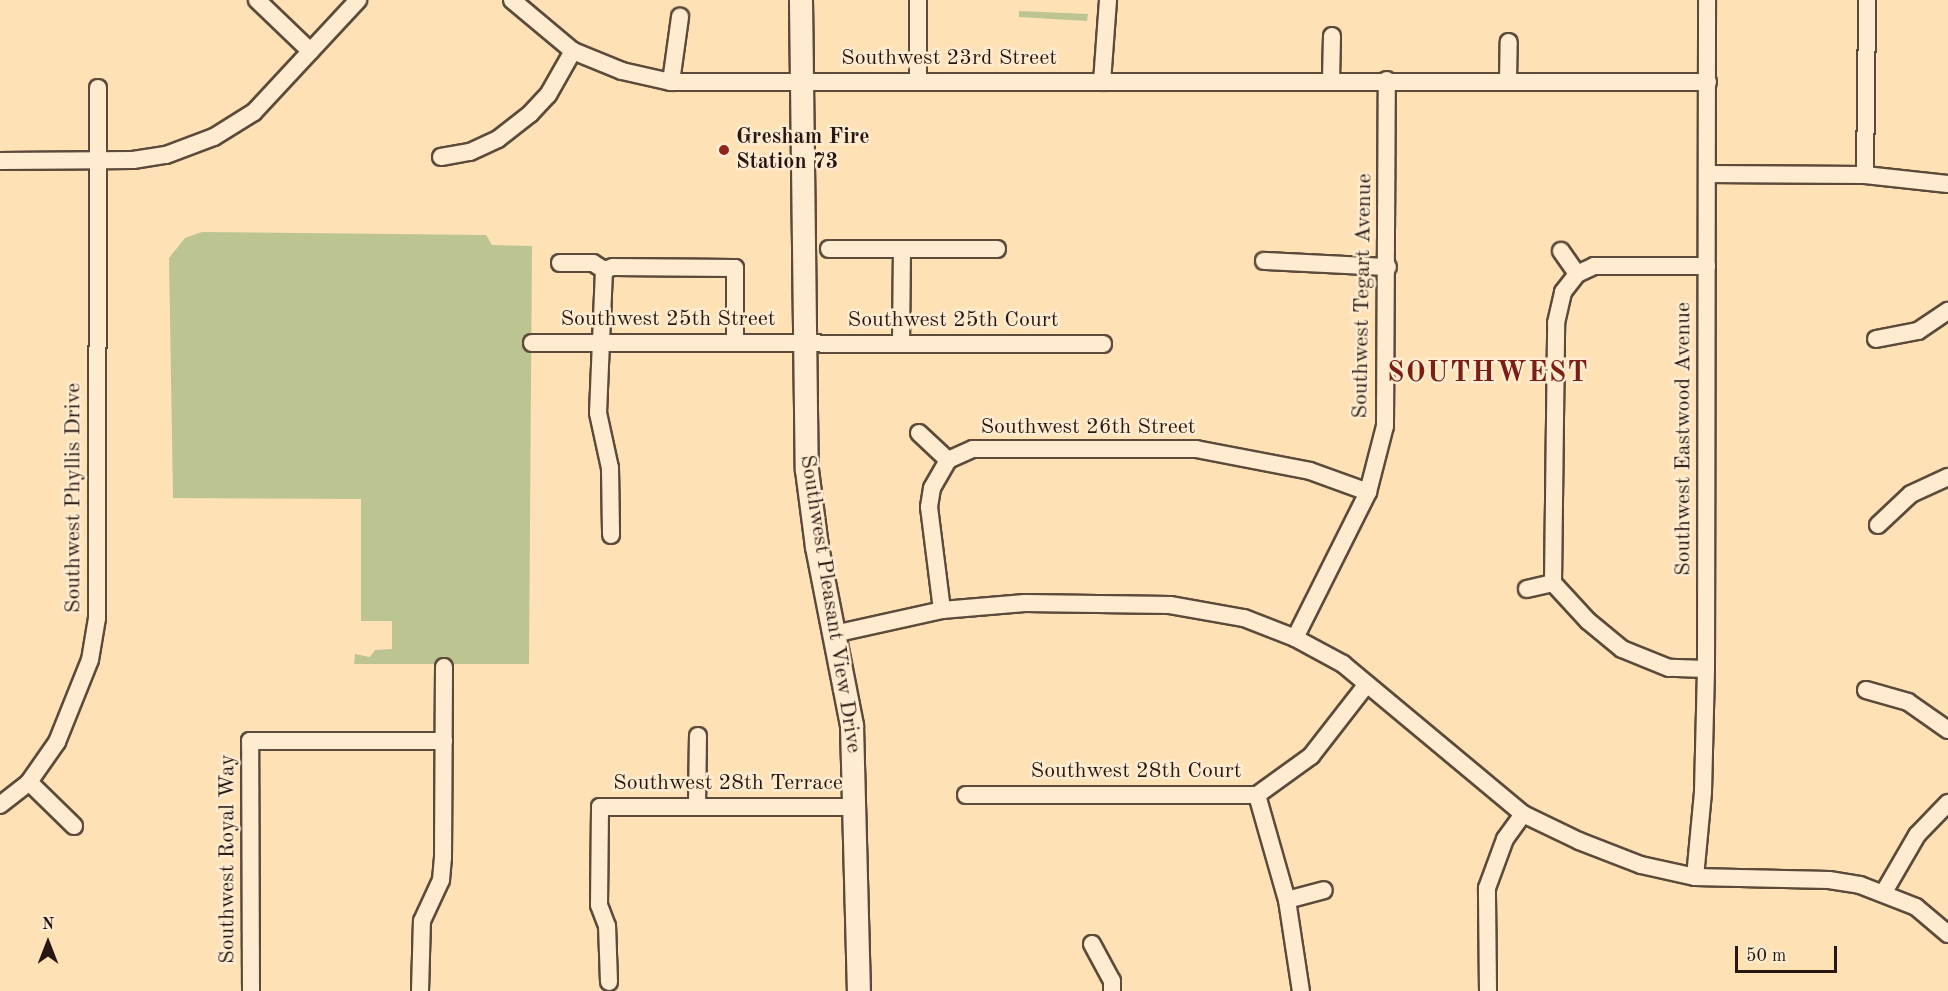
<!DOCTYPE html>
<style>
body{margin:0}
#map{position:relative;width:1948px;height:991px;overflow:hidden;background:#ffe1b6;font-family:"Old Standard TT",serif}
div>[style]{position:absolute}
.green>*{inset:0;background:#bcc491}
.roads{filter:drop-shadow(2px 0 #5c4a3b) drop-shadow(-2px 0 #5c4a3b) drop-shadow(0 2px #5c4a3b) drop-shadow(0 -2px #5c4a3b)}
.street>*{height:16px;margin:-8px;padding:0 8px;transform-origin:8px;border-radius:8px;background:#ffecd0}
.secondary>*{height:22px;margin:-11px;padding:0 11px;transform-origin:11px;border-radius:11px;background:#ffecd0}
.dots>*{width:16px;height:16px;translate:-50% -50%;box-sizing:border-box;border:3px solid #ffecd0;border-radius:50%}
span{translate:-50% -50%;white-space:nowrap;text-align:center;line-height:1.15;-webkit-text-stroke:5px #ffecd0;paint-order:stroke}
.street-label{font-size:22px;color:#261712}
.poi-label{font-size:22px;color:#261712;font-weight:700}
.left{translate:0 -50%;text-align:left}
.district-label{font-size:28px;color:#7a1f14;font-weight:700;letter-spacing:1.5px}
.north{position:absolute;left:18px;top:913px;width:60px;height:60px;-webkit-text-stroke:4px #ffecd0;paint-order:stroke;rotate:0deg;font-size:16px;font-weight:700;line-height:24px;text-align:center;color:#261712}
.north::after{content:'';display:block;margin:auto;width:21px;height:27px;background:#261712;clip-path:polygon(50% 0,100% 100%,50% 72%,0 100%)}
.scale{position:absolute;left:1735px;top:946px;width:102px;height:27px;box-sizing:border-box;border:3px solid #261712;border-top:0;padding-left:8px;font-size:18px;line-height:21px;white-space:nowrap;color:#261712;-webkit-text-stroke:4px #ffecd0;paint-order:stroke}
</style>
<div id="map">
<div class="green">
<i style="clip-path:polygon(1019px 11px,1088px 14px,1087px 21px,1019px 17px)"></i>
<i style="clip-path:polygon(202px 232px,486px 235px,492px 245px,532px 246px,529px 664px,354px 664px,355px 654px,370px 657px,375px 650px,392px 649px,392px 621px,361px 621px,361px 499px,173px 498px,169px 258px,185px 238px)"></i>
</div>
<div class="roads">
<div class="street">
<i style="left:257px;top:0;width:74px;rotate:43.9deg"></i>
<i style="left:512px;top:0;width:80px;rotate:39.9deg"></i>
<i style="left:573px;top:51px;width:53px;rotate:22.2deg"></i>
<i style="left:622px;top:71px;width:50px;rotate:12.7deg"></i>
<i style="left:671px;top:82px;width:1037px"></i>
<i style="left:918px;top:0;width:81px;rotate:90deg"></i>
<i style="left:1331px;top:80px;width:44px;rotate:-88.7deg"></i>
<i style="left:1508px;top:81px;width:39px;rotate:-89deg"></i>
<i style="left:671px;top:82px;width:66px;rotate:-82.1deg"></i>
<i style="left:1102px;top:82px;width:82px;rotate:-85.8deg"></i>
<i style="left:441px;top:157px;width:29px;rotate:-10deg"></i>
<i style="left:470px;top:152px;width:31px;rotate:-25deg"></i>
<i style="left:498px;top:139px;width:41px;rotate:-38deg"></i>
<i style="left:530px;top:114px;width:26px;rotate:-47deg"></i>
<i style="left:548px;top:95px;width:51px;rotate:-60.4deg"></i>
<i style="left:0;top:161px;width:133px;rotate:-0.4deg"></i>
<i style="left:133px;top:160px;width:33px;rotate:-9deg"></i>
<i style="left:166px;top:155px;width:51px;rotate:-20.6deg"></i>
<i style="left:214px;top:137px;width:47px;rotate:-32deg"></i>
<i style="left:254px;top:112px;width:153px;rotate:-47.1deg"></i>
<i style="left:1707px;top:174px;width:158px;rotate:0.4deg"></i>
<i style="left:1865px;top:175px;width:83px;rotate:6.2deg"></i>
<i style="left:1865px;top:175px;width:175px;rotate:-89.3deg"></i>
<i style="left:829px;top:249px;width:168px"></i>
<i style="left:1561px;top:251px;width:28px;rotate:55deg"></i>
<i style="left:1264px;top:261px;width:124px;rotate:2.8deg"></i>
<i style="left:560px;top:263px;width:33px"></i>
<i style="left:593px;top:263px;width:13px;rotate:32deg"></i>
<i style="left:604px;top:270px;width:9px;rotate:-18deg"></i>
<i style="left:613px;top:267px;width:122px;rotate:0.5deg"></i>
<i style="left:735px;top:268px;width:74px;rotate:90deg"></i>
<i style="left:604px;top:270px;width:143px;rotate:92.4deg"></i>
<i style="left:598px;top:413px;width:56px;rotate:77.7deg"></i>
<i style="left:610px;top:468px;width:67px;rotate:89.1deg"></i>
<i style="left:1876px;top:339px;width:43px;rotate:-10.8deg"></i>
<i style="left:1918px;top:331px;width:36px;rotate:-34deg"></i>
<i style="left:532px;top:343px;width:571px;rotate:0.1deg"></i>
<i style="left:901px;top:343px;width:94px;rotate:-89.4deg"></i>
<i style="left:919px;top:433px;width:40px;rotate:43deg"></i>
<i style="left:1878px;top:525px;width:45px;rotate:-43.2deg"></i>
<i style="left:1911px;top:494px;width:41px;rotate:-24.7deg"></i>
<i style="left:1527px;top:589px;width:27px;rotate:-13deg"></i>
<i style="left:942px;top:610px;width:104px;rotate:-97.2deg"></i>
<i style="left:929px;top:507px;width:19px;rotate:-81deg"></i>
<i style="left:932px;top:488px;width:32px;rotate:-60deg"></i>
<i style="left:948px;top:460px;width:27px;rotate:-24deg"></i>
<i style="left:973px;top:449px;width:223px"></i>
<i style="left:1196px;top:449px;width:116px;rotate:10.9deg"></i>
<i style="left:1310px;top:471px;width:62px;rotate:19.9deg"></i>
<i style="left:834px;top:634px;width:111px;rotate:-12.5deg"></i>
<i style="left:942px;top:610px;width:83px;rotate:-4.8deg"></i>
<i style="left:1025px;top:603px;width:145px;rotate:0.8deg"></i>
<i style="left:1170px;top:605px;width:75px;rotate:10deg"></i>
<i style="left:1244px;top:618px;width:55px;rotate:21.4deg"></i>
<i style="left:1295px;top:638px;width:55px;rotate:28.4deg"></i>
<i style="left:1343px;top:664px;width:234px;rotate:39.8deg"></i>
<i style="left:1523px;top:814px;width:62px;rotate:25.7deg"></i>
<i style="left:1579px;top:841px;width:66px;rotate:21.2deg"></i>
<i style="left:1641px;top:865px;width:55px;rotate:12.5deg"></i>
<i style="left:1695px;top:877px;width:134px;rotate:1.3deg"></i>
<i style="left:1829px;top:880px;width:31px;rotate:9deg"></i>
<i style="left:1860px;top:885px;width:60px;rotate:21.4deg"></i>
<i style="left:1916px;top:907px;width:42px;rotate:40.2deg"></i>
<i style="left:1295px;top:638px;width:163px;rotate:-63.4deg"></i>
<i style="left:1368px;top:492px;width:68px;rotate:-75.6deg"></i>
<i style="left:1385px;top:426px;width:346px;rotate:-89.7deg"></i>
<i style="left:1706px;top:669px;width:37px;rotate:-178deg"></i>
<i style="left:1669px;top:668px;width:51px;rotate:-158deg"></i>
<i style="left:1622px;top:649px;width:44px;rotate:-140.5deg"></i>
<i style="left:1588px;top:621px;width:52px;rotate:-132.6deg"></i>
<i style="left:1553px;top:583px;width:260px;rotate:-89.3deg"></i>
<i style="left:1556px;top:323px;width:32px;rotate:-77deg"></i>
<i style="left:1563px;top:292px;width:23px;rotate:-52deg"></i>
<i style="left:1577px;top:274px;width:19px;rotate:-25deg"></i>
<i style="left:1594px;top:266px;width:113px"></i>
<i style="left:1866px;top:690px;width:44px;rotate:15.9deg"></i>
<i style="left:1908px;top:702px;width:49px;rotate:35deg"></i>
<i style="left:29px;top:782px;width:63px;rotate:44.4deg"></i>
<i style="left:966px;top:795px;width:291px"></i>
<i style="left:1257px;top:795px;width:67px;rotate:-35.8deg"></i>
<i style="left:1311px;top:756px;width:91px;rotate:-52.1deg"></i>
<i style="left:1257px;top:795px;width:109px;rotate:74.1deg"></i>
<i style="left:1287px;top:900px;width:92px;rotate:81.3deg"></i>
<i style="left:0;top:805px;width:37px;rotate:-38deg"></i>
<i style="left:29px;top:782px;width:49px;rotate:-55deg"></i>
<i style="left:57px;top:742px;width:88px;rotate:-68.1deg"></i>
<i style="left:90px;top:660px;width:43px;rotate:-80.5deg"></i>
<i style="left:97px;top:618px;width:530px;rotate:-89.89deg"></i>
<i style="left:697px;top:806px;width:70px;rotate:-89.2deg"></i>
<i style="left:1695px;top:877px;width:85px;rotate:-84.6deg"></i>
<i style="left:1703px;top:792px;width:123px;rotate:-88.6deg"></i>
<i style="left:1706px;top:669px;width:669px;rotate:-89.91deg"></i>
<i style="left:1884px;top:892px;width:66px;rotate:-59.9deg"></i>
<i style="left:1917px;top:835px;width:45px;rotate:-45.9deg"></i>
<i style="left:1287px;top:900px;width:38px;rotate:-15deg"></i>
<i style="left:1092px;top:944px;width:42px;rotate:61.6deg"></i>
<i style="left:1112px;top:981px;width:10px;rotate:90deg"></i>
<i style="left:609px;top:982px;width:56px;rotate:-92deg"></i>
<i style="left:607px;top:926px;width:22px;rotate:-111deg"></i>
<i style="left:599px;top:905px;width:98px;rotate:-89.4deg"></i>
<i style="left:600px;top:807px;width:257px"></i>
<i style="left:251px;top:991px;width:250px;rotate:-90.2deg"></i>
<i style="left:250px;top:741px;width:194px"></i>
<i style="left:420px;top:991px;width:70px;rotate:-88.4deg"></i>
<i style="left:422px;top:921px;width:45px;rotate:-65.1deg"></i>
<i style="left:441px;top:880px;width:22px;rotate:-85deg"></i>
<i style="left:443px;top:858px;width:191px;rotate:-89.7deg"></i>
<i style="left:1488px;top:991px;width:103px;rotate:-90.6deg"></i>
<i style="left:1487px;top:888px;width:52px;rotate:-69.8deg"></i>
<i style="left:1505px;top:839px;width:31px;rotate:-54deg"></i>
</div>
<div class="secondary">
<i style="left:801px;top:0;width:470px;rotate:89.3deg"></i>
<i style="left:807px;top:470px;width:78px;rotate:82.6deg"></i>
<i style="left:817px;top:547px;width:182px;rotate:78.9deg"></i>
<i style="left:852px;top:726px;width:265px;rotate:88.5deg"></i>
</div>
</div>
<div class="dots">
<i style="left:724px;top:150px;background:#8f2418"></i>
</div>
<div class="street-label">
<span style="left:949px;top:59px">Southwest 23rd Street</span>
<span style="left:1363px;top:296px;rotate:-89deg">Southwest Tegart Avenue</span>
<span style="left:668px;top:320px">Southwest 25th Street</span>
<span style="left:953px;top:321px">Southwest 25th Court</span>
<span style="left:1088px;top:428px">Southwest 26th Street</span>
<span style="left:1684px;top:439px;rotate:-90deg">Southwest Eastwood Avenue</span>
<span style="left:74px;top:498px;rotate:-90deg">Southwest Phyllis Drive</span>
<span style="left:830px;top:604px;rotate:81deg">Southwest Pleasant View Drive</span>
<span style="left:1136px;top:772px">Southwest 28th Court</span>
<span style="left:728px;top:784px">Southwest 28th Terrace</span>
<span style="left:228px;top:859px;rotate:-90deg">Southwest Royal Way</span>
</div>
<div class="poi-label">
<span class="left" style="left:736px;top:150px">Gresham Fire<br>Station 73</span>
</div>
<div class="district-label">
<span style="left:1488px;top:374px">SOUTHWEST</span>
</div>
<div class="north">N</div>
<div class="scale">50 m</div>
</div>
